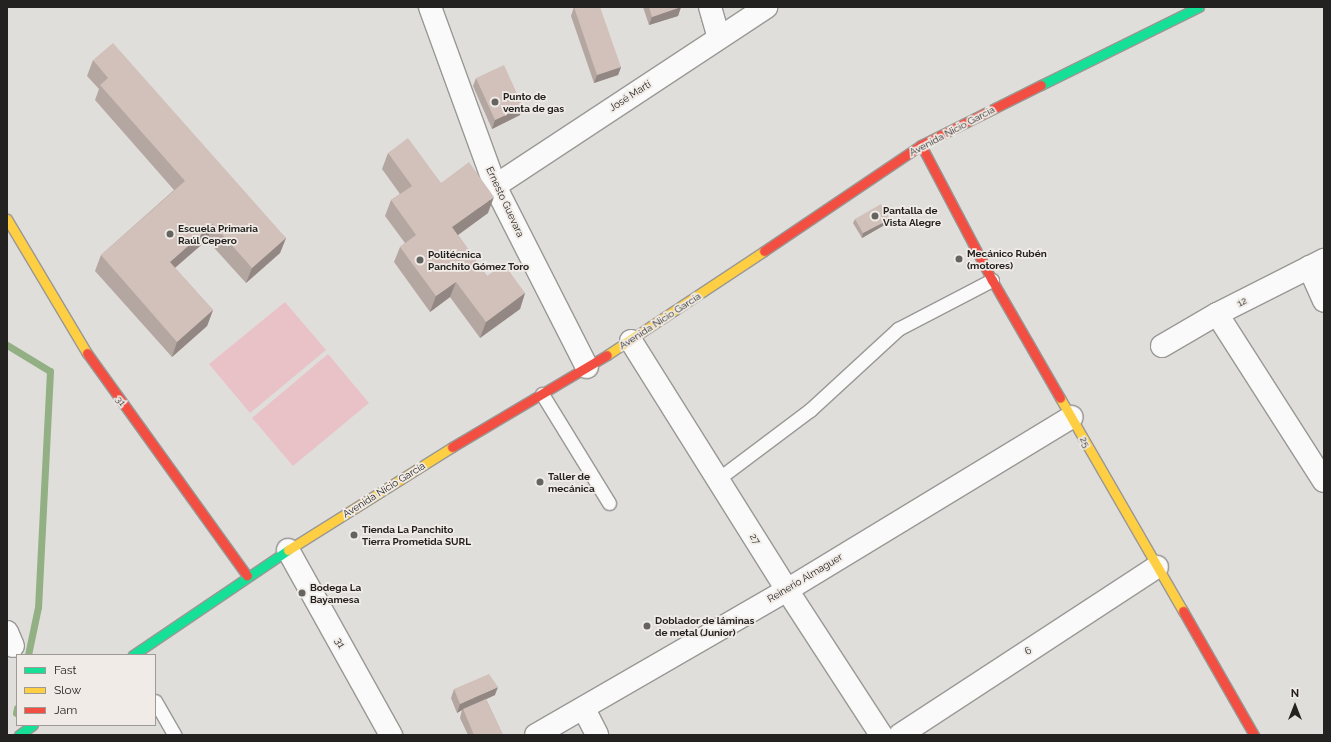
<!DOCTYPE html>
<meta charset="utf-8">
<style>
body{margin:0}
#map{position:relative;width:1331px;height:742px;overflow:hidden;background:#e0dedb;font-family:Raleway,sans-serif}
div>[style]{position:absolute}
.green>*{inset:0;background:#e8c2c7}
.stream>*{height:7px;margin:-3.5px;padding:0 3.5px;transform-origin:3.5px;border-radius:3.5px;background:#92b083}
.roads{filter:drop-shadow(1px 0 #999895) drop-shadow(-1px 0 #999895) drop-shadow(0 1px #999895) drop-shadow(0 -1px #999895)}
.lane>*{height:13px;margin:-6.5px;padding:0 6.5px;transform-origin:6.5px;border-radius:6.5px;background:#fafafa}
.street>*{height:22px;margin:-11px;padding:0 11px;transform-origin:11px;border-radius:11px;background:#fafafa}
.fast>*{height:9px;margin:-4.5px;padding:0 4.5px;transform-origin:4.5px;border-radius:4.5px;background:#16e098}
.slow>*{height:9px;margin:-4.5px;padding:0 4.5px;transform-origin:4.5px;border-radius:4.5px;background:#ffcf43}
.jam>*{height:9px;margin:-4.5px;padding:0 4.5px;transform-origin:4.5px;border-radius:4.5px;background:#f24e42}
.wall>*{inset:0;background:#b4a6a0}
.shaded-wall>*{inset:0;background:#928782}
.building>*{inset:0;background:#d1c1ba}
.dots>*{width:11px;height:11px;translate:-50% -50%;box-sizing:border-box;border:2px solid #f0ebe6;border-radius:50%}
span{translate:-50% -50%;white-space:nowrap;text-align:center;line-height:1.15;-webkit-text-stroke:3.5px #f0ebe6;paint-order:stroke}
.poi-label{font-size:10px;color:#242220;font-weight:700}
.left{translate:0 -50%;text-align:left}
.street-label{font-size:10px;color:#242220}
.frame{position:absolute;inset:0;border:8px solid #242220;pointer-events:none}
.legend{position:absolute;left:16px;top:654px;width:140px;height:72px;box-sizing:border-box;background:#f0ebe6;border:1px solid #9e9b97;margin:0;padding:5px 7px;list-style:none;font-size:12px;color:#242220}
.legend li{display:flex;align-items:center;gap:8px;height:20px}
.legend b{width:20px;border:1px solid #9e9b97}
.north{position:absolute;left:1275px;top:686px;width:40px;height:40px;-webkit-text-stroke:3px #f0ebe6;paint-order:stroke;rotate:0deg;font-size:11px;font-weight:700;line-height:16px;text-align:center;color:#242220}
.north::after{content:'';display:block;margin:auto;width:14px;height:18px;background:#242220;clip-path:polygon(50% 0,100% 100%,50% 72%,0 100%)}
</style>
<div id="map">
<div class="green">
<i style="clip-path:polygon(285px 302px,326px 350px,250px 413px,209px 364px)"></i>
<i style="clip-path:polygon(328px 354px,369px 403px,293px 466px,252px 418px)"></i>
</div>
<div class="stream">
<i style="left:7px;top:345px;width:50px;rotate:31.2deg"></i>
<i style="left:50px;top:371px;width:236px;rotate:92.9deg"></i>
<i style="left:38px;top:607px;width:49px;rotate:101.8deg"></i>
<i style="left:16px;top:713px;width:5px;rotate:-79deg"></i>
</div>
<div class="roads">
<div class="lane">
<i style="left:542px;top:394px;width:128px;rotate:58.4deg"></i>
<i style="left:718px;top:479px;width:115px;rotate:-36.9deg"></i>
<i style="left:810px;top:410px;width:120px;rotate:-42.6deg"></i>
<i style="left:898px;top:329px;width:106px;rotate:-27.5deg"></i>
<i style="left:155px;top:701px;width:39px;rotate:60deg"></i>
</div>
<div class="street">
<i style="left:430px;top:7px;width:190px;rotate:70deg"></i>
<i style="left:495px;top:186px;width:203px;rotate:63.1deg"></i>
<i style="left:710px;top:7px;width:32px;rotate:74deg"></i>
<i style="left:495px;top:186px;width:325px;rotate:-33.4deg"></i>
<i style="left:1309px;top:267px;width:37px;rotate:66deg"></i>
<i style="left:1217px;top:314px;width:198px;rotate:57.4deg"></i>
<i style="left:631px;top:341px;width:294px;rotate:57.9deg"></i>
<i style="left:787px;top:590px;width:173px;rotate:57deg"></i>
<i style="left:1162px;top:346px;width:64px;rotate:-30.2deg"></i>
<i style="left:1217px;top:314px;width:120px;rotate:-26.8deg"></i>
<i style="left:288px;top:550px;width:212px;rotate:60.9deg"></i>
<i style="left:7px;top:632px;width:15px;rotate:67deg"></i>
<i style="left:584px;top:709px;width:29px;rotate:63deg"></i>
<i style="left:536px;top:735px;width:290px;rotate:-30deg"></i>
<i style="left:787px;top:590px;width:333px;rotate:-31.3deg"></i>
<i style="left:900px;top:735px;width:307px;rotate:-33.2deg"></i>
</div>
<div class="fast">
<i style="left:1041px;top:85px;width:176px;rotate:-26.3deg"></i>
<i style="left:133px;top:655px;width:187px;rotate:-34.1deg"></i>
<i style="left:19px;top:735px;width:17px;rotate:-36deg"></i>
</div>
<div class="slow">
<i style="left:7px;top:219px;width:156px;rotate:59.2deg"></i>
<i style="left:607px;top:355px;width:188px;rotate:-33.5deg"></i>
<i style="left:1060px;top:398px;width:246px;rotate:60deg"></i>
<i style="left:288px;top:550px;width:194px;rotate:-32.1deg"></i>
</div>
<div class="jam">
<i style="left:921px;top:145px;width:153px;rotate:62.3deg"></i>
<i style="left:992px;top:280px;width:136px;rotate:60deg"></i>
<i style="left:764px;top:251px;width:189px;rotate:-34deg"></i>
<i style="left:921px;top:145px;width:134px;rotate:-26.6deg"></i>
<i style="left:87px;top:353px;width:274px;rotate:54.3deg"></i>
<i style="left:452px;top:447px;width:180px;rotate:-30.7deg"></i>
<i style="left:1183px;top:611px;width:143px;rotate:60.2deg"></i>
</div>
</div>
<div class="wall">
<i style="clip-path:polygon(574px 7px,621px 67px,618px 75px,594px 83px,571px 16px)"></i>
<i style="clip-path:polygon(643px 7px,681px 7px,678px 16px,649px 25px)"></i>
<i style="clip-path:polygon(93px 60px,286px 238px,280px 253px,246px 283px,207px 240px,175px 268px,213px 310px,207px 326px,172px 357px,95px 271px,101px 255px,174px 190px,95px 100px,99px 89px,87px 76px)"></i>
<i style="clip-path:polygon(476px 78px,520px 115px,492px 129px,473px 86px)"></i>
<i style="clip-path:polygon(388px 153px,441px 183px,488px 213px,458px 235px,487px 276px,525px 293px,520px 309px,480px 338px,450px 297px,430px 312px,394px 262px,400px 247px,405px 243px,385px 216px,391px 200px,400px 194px,382px 169px)"></i>
<i style="clip-path:polygon(855px 219px,890px 219px,888px 223px,862px 238px,853px 223px)"></i>
<i style="clip-path:polygon(454px 689px,495px 695px,486px 699px,503px 735px,468px 735px,460px 718px,462px 710px,457px 713px,451px 698px)"></i>
</div>
<div class="shaded-wall">
<i style="clip-path:polygon(681px 7px,678px 16px,649px 25px,652px 17px)"></i>
<i style="clip-path:polygon(621px 67px,618px 75px,594px 83px,597px 75px)"></i>
<i style="clip-path:polygon(523px 107px,520px 115px,492px 129px,495px 120px)"></i>
<i style="clip-path:polygon(494px 197px,488px 213px,447px 243px,452px 227px)"></i>
<i style="clip-path:polygon(890px 219px,888px 223px,862px 238px,863px 233px)"></i>
<i style="clip-path:polygon(213px 224px,207px 240px,164px 277px,170px 262px)"></i>
<i style="clip-path:polygon(286px 238px,280px 253px,246px 283px,252px 268px)"></i>
<i style="clip-path:polygon(456px 282px,450px 297px,430px 312px,436px 296px)"></i>
<i style="clip-path:polygon(525px 293px,520px 309px,480px 338px,486px 322px)"></i>
<i style="clip-path:polygon(213px 310px,207px 326px,172px 357px,177px 342px)"></i>
<i style="clip-path:polygon(498px 687px,495px 695px,463px 710px,463px 709px,462px 710px,457px 713px,460px 704px)"></i>
</div>
<div class="building">
<i style="clip-path:polygon(574px 7px,600px 7px,621px 67px,597px 75px)"></i>
<i style="clip-path:polygon(649px 7px,681px 7px,652px 17px)"></i>
<i style="clip-path:polygon(113px 43px,286px 238px,252px 268px,213px 224px,170px 262px,213px 310px,177px 342px,101px 255px,185px 181px,100px 85px,108px 78px,93px 60px)"></i>
<i style="clip-path:polygon(504px 65px,523px 107px,495px 120px,476px 78px)"></i>
<i style="clip-path:polygon(408px 138px,441px 183px,469px 162px,494px 197px,452px 227px,487px 276px,504px 264px,525px 293px,486px 322px,456px 282px,436px 296px,400px 247px,416px 235px,391px 200px,412px 186px,388px 153px)"></i>
<i style="clip-path:polygon(881px 204px,890px 219px,863px 233px,855px 219px)"></i>
<i style="clip-path:polygon(489px 674px,498px 687px,460px 704px,454px 689px)"></i>
<i style="clip-path:polygon(486px 699px,503px 735px,474px 735px,463px 709px)"></i>
</div>
<div class="dots">
<i style="left:495px;top:102px;background:#666461"></i>
<i style="left:875px;top:216px;background:#666461"></i>
<i style="left:170px;top:234px;background:#666461"></i>
<i style="left:959px;top:259px;background:#666461"></i>
<i style="left:420px;top:260px;background:#666461"></i>
<i style="left:540px;top:482px;background:#666461"></i>
<i style="left:354px;top:535px;background:#666461"></i>
<i style="left:302px;top:593px;background:#666461"></i>
<i style="left:647px;top:626px;background:#666461"></i>
</div>
<div class="poi-label">
<span class="left" style="left:503px;top:102px">Punto de<br>venta de gas</span>
<span class="left" style="left:883px;top:216px">Pantalla de<br>Vista Alegre</span>
<span class="left" style="left:178px;top:234px">Escuela Primaria<br>Raúl Cepero</span>
<span class="left" style="left:967px;top:259px">Mecánico Rubén<br>(motores)</span>
<span class="left" style="left:428px;top:260px">Politécnica<br>Panchito Gómez Toro</span>
<span class="left" style="left:548px;top:482px">Taller de<br>mecánica</span>
<span class="left" style="left:362px;top:535px">Tienda La Panchito<br>Tierra Prometida SURL</span>
<span class="left" style="left:310px;top:593px">Bodega La<br>Bayamesa</span>
<span class="left" style="left:655px;top:626px">Doblador de láminas<br>de metal (Junior)</span>
</div>
<div class="street-label">
<span style="left:630px;top:96px;rotate:-33deg">José Martí</span>
<span style="left:952px;top:131px;rotate:-28deg">Avenida Nicio García</span>
<span style="left:505px;top:202px;rotate:65deg">Ernesto Guevara</span>
<span style="left:1242px;top:302px;rotate:-27deg">12</span>
<span style="left:660px;top:321px;rotate:-33deg">Avenida Nicio García</span>
<span style="left:121px;top:401px;rotate:54deg">31</span>
<span style="left:1085px;top:442px;rotate:60deg">25</span>
<span style="left:384px;top:490px;rotate:-32deg">Avenida Nicio García</span>
<span style="left:755px;top:539px;rotate:58deg">27</span>
<span style="left:805px;top:578px;rotate:-31deg">Reinerio Almaguer</span>
<span style="left:340px;top:643px;rotate:61deg">31</span>
<span style="left:1028px;top:651px;rotate:-33deg">6</span>
</div>
<div class="frame"></div>
<ul class="legend">
<li><b style="height:5px;background:#16e098"></b>Fast</li>
<li><b style="height:5px;background:#ffcf43"></b>Slow</li>
<li><b style="height:5px;background:#f24e42"></b>Jam</li>
</ul>
<div class="north">N</div>
</div>
